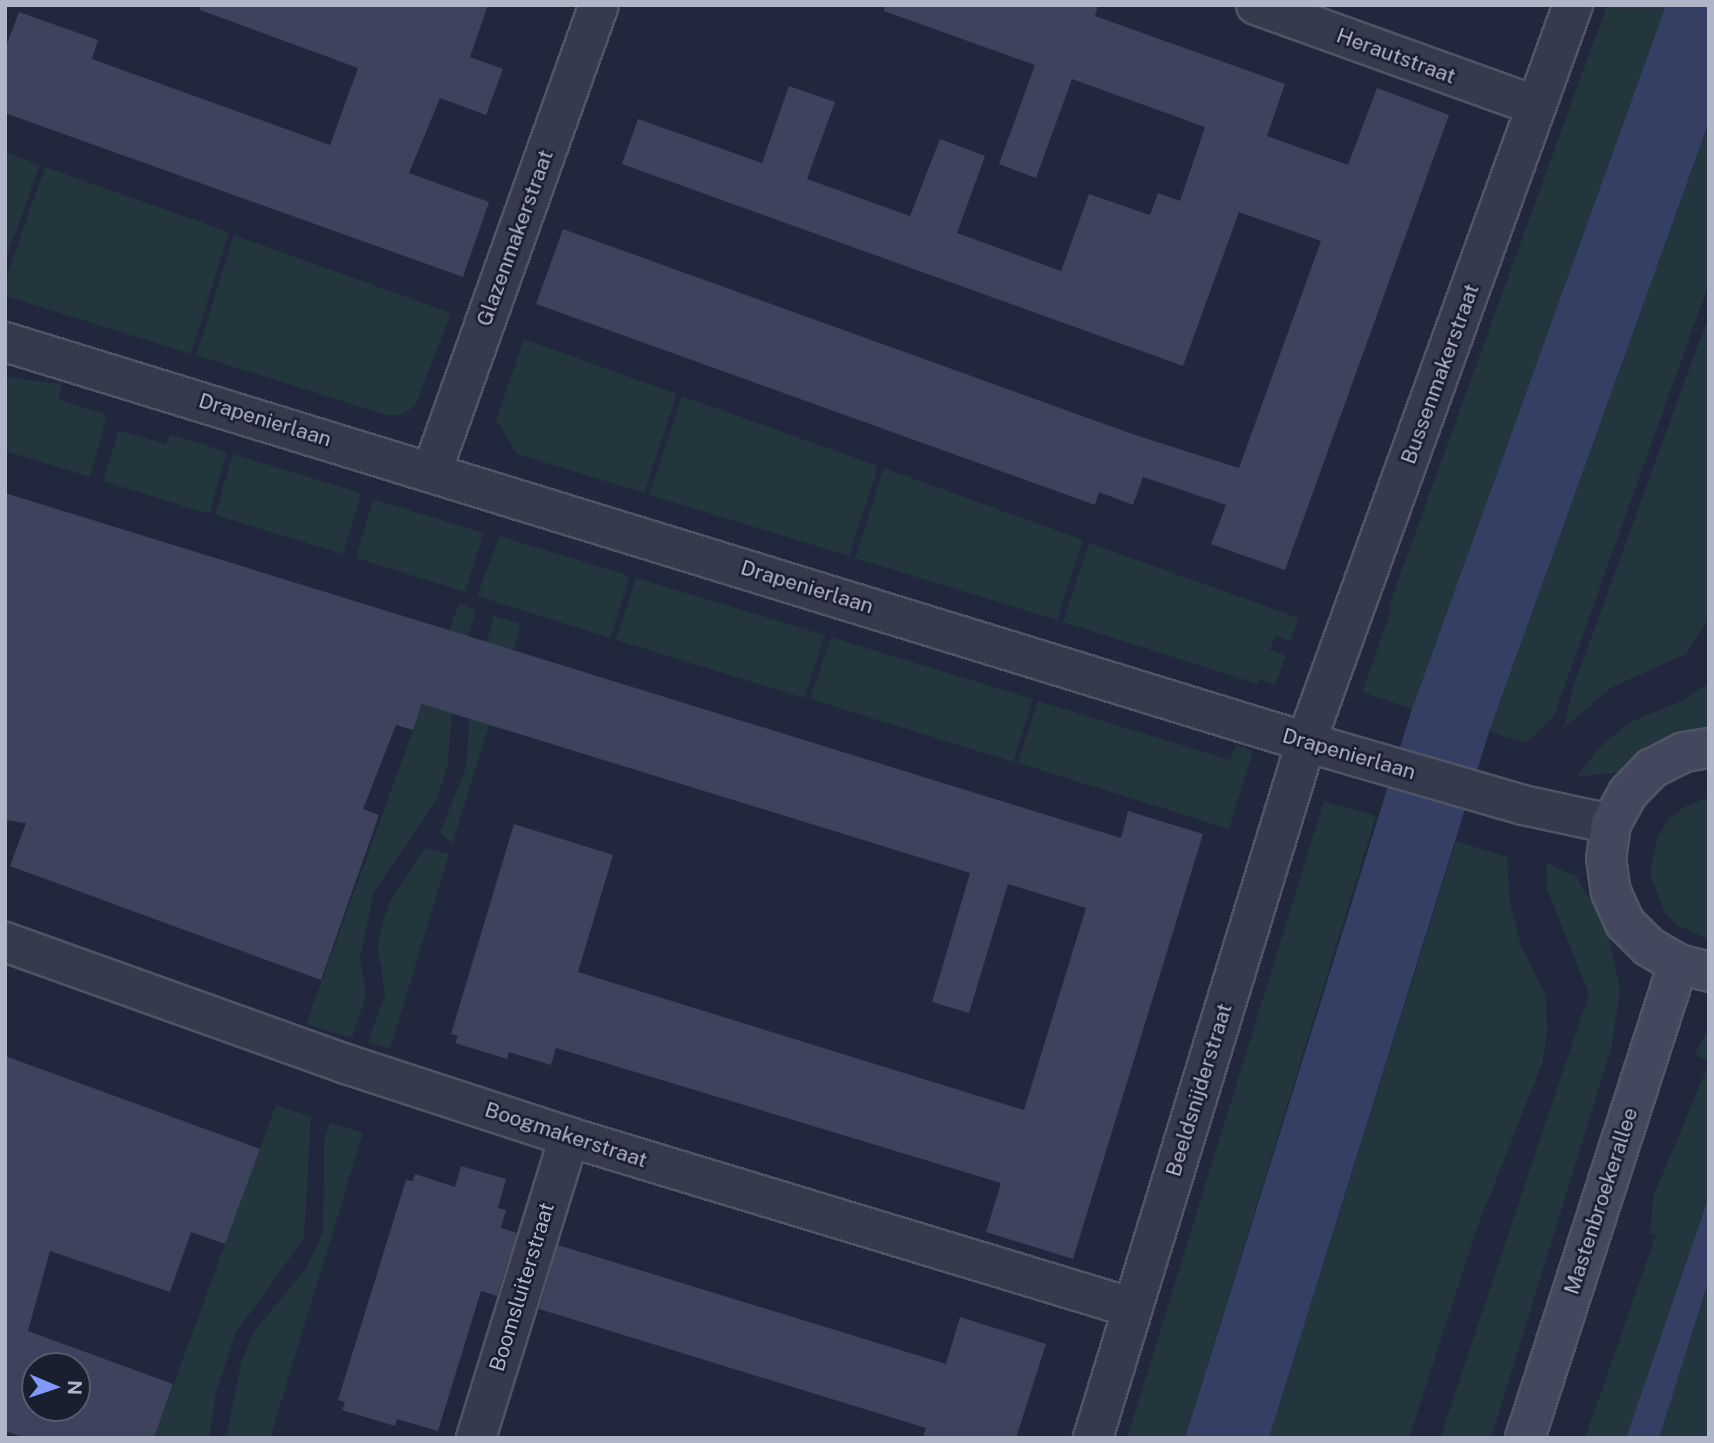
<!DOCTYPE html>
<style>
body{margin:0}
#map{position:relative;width:1714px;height:1443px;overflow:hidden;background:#21273c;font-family:"Public Sans",sans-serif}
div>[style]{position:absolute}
.green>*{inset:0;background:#23353d}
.water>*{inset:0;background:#343f63}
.building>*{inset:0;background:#3d435c}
.roads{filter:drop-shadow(2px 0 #505566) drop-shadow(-2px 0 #505566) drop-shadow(0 2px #505566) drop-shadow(0 -2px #505566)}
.street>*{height:38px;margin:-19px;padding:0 19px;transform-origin:19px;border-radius:19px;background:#353a4c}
.secondary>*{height:38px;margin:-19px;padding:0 19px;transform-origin:19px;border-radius:19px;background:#43485f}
span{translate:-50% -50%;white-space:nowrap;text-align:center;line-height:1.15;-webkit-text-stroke:5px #1a1f30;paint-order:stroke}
.street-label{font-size:21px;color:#b0b5c8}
.frame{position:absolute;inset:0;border:7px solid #b0b5c8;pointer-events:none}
.north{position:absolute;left:21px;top:1352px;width:70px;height:70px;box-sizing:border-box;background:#1a1f30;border:2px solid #565b6d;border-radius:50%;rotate:92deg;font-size:19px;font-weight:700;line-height:28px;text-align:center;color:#b0b5c8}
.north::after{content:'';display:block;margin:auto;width:24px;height:32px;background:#8199fc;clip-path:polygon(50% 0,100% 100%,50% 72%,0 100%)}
</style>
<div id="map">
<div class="green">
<i style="clip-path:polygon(1607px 5px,1666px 5px,1412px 709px,1362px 692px,1391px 610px,1388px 608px)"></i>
<i style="clip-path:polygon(1709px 122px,1709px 283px,1554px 716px,1527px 743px,1489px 732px)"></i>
<i style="clip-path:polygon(5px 152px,40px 165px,5px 262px)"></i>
<i style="clip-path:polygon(45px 167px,229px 232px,191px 354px,5px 296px,5px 281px)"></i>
<i style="clip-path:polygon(234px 235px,451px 313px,415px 406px,402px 415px,386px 415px,196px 355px)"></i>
<i style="clip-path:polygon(1709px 315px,1709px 618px,1686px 654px,1612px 687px,1564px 728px,1572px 690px)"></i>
<i style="clip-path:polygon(524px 339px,677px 394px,644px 493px,517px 454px,496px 419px)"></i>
<i style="clip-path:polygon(5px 377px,62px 384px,58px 399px,107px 415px,90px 477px,5px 451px)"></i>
<i style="clip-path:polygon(682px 396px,878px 466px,849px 556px,649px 495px)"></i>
<i style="clip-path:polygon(119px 430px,166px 444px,170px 434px,227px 452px,209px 514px,103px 481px)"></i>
<i style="clip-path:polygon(233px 454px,358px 492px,361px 495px,343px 554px,215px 515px)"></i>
<i style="clip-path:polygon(884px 468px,1083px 540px,1057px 620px,855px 558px)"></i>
<i style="clip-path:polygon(373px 499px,484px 533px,465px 592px,356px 558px)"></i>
<i style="clip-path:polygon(500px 536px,630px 576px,610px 638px,477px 596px)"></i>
<i style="clip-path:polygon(1089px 543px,1299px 618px,1291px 641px,1275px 636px,1270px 650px,1286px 656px,1275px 685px,1259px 679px,1258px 684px,1063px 622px)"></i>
<i style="clip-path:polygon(636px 578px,825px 635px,804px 698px,616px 640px)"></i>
<i style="clip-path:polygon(459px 604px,476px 610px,454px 683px,448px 764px,436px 801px,374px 892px,360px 957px,366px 995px,352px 1038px,306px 1024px)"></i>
<i style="clip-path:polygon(494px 616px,521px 624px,452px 844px,440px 832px,466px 767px,471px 696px)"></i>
<i style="clip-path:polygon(831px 637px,1033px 699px,1013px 762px,810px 699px)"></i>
<i style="clip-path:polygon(1709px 683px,1709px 728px,1618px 772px,1576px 777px,1598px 749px,1629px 723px,1683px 700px)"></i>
<i style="clip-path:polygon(1038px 701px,1230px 760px,1237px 745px,1253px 751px,1229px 829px,1018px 763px)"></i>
<i style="clip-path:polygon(1709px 797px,1709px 940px,1677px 925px,1664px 911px,1650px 873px,1658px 835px,1669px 819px,1685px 806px)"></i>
<i style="clip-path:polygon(1324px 801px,1376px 816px,1185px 1438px,1127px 1438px)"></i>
<i style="clip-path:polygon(1456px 841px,1507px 857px,1510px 902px,1521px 945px,1546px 996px,1547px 1033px,1542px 1064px,1476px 1231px,1409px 1438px,1269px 1438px)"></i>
<i style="clip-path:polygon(425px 848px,449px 854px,390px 1049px,368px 1042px,385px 995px,378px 948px,381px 928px,389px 903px)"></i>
<i style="clip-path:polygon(1547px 863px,1577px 877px,1607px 930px,1620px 988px,1612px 1045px,1491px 1438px,1440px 1438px,1589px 994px,1547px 889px)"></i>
<i style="clip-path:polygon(1709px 1028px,1709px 1061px,1694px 1055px)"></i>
<i style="clip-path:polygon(1709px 1063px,1709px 1196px,1626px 1438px,1585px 1438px,1656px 1235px,1650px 1233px,1654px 1195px)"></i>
<i style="clip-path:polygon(276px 1105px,311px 1117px,304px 1238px,235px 1334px,216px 1393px,209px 1438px,154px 1438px)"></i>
<i style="clip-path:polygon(330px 1122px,363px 1133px,270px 1438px,226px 1438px,241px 1364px,253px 1333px,307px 1267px,323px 1232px,324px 1141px)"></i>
<i style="clip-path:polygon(1709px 1279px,1709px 1438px,1659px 1438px,1671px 1397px)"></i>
</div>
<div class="water">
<i style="clip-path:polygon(1666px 5px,1709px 5px,1709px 122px,1489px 732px,1269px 1438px,1185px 1438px,1412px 709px)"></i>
<i style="clip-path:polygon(1709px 1196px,1709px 1279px,1659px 1438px,1626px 1438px)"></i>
</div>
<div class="building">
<i style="clip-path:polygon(201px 5px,488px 5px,470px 57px,503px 69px,486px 115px,440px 98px,409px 173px,489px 202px,463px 277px,5px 113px,5px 49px,19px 12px,98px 40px,92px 59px,330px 145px,358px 68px,200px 10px)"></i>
<i style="clip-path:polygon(885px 5px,1098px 5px,1095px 16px,1285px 84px,1267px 136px,1348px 165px,1377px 88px,1449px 115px,1285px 570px,1211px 544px,1226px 505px,1143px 477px,1133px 505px,1099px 492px,1095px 505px,536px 304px,563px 229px,1135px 435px,1239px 468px,1321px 241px,1239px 212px,1183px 366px,622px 164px,638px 119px,762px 163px,789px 86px,835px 102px,807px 179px,910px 216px,940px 139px,985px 156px,957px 233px,1061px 271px,1089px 194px,1150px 215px,1158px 193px,1180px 201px,1205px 127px,1072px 79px,1036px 178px,999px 164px,1035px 65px,884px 11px)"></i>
<i style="clip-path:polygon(5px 493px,1121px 838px,1128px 811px,1203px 834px,1073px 1259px,986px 1232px,1001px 1183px,556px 1048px,551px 1065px,509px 1052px,507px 1059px,455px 1043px,458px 1036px,451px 1034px,514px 824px,613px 855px,578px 972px,1024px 1110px,1086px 908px,1008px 884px,969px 1013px,932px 1002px,970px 873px,422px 704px,413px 730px,396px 725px,363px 809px,379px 815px,321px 980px,10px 866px,26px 823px,5px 820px)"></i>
<i style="clip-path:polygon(evenodd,5px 1056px,260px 1149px,225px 1244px,191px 1232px,170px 1292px,50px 1251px,28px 1331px,173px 1384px,154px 1438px,25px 1438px,5px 1431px,5px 1056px,35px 1366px,77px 1366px,77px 1408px,35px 1408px,35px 1366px)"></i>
<i style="clip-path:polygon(461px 1166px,506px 1179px,498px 1208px,506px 1210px,501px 1228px,517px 1233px,497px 1296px,481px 1291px,438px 1431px,397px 1419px,395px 1426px,342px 1410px,345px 1402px,338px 1400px,406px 1180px,413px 1181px,415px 1174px,455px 1187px)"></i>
<i style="clip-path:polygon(558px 1245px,946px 1364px,960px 1317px,1046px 1344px,1016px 1438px,923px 1438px,926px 1428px,539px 1309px)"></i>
</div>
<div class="roads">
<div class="street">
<i style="left:1256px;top:5px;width:298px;rotate:19.8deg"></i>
<i style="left:5px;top:342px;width:1361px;rotate:17.09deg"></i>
<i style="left:1306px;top:742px;width:226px;rotate:16.2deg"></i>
<i style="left:1523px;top:805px;width:90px;rotate:12.2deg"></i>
<i style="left:432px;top:471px;width:495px;rotate:-70.3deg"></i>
<i style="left:5px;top:942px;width:359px;rotate:19.7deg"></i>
<i style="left:343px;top:1063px;width:238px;rotate:18.1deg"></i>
<i style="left:569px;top:1137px;width:589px;rotate:16.87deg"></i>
<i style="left:476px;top:1438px;width:315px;rotate:-72.8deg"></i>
<i style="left:1093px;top:1438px;width:728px;rotate:-72.98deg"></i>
<i style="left:1306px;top:742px;width:784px;rotate:-70.09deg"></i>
</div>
<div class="secondary">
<i style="left:1709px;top:748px;width:25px;rotate:171deg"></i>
<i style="left:1684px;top:752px;width:36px;rotate:153deg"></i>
<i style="left:1652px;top:768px;width:35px;rotate:134deg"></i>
<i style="left:1628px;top:793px;width:35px;rotate:119deg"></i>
<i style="left:1611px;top:824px;width:34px;rotate:98deg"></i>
<i style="left:1606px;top:858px;width:34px;rotate:82deg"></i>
<i style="left:1611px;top:892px;width:34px;rotate:66deg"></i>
<i style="left:1625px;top:923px;width:34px;rotate:45deg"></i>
<i style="left:1649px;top:947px;width:34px;rotate:30deg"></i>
<i style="left:1678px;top:964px;width:32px;rotate:14deg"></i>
<i style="left:1525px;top:1438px;width:498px;rotate:-72.1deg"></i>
</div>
</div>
<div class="street-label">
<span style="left:1396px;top:56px;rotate:20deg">Herautstraat</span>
<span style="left:515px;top:238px;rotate:-70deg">Glazenmakerstraat</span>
<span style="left:1440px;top:374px;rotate:-70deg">Bussenmakerstraat</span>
<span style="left:265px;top:420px;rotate:17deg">Drapenierlaan</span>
<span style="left:807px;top:587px;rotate:17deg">Drapenierlaan</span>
<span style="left:1349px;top:754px;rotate:16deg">Drapenierlaan</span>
<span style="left:1199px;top:1090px;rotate:-73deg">Beeldsnijderstraat</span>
<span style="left:566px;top:1135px;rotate:18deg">Boogmakerstraat</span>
<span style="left:1601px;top:1201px;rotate:-72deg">Mastenbroekerallee</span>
<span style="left:522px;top:1287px;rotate:-73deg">Boomsluiterstraat</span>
</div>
<div class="frame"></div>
<div class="north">N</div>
</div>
